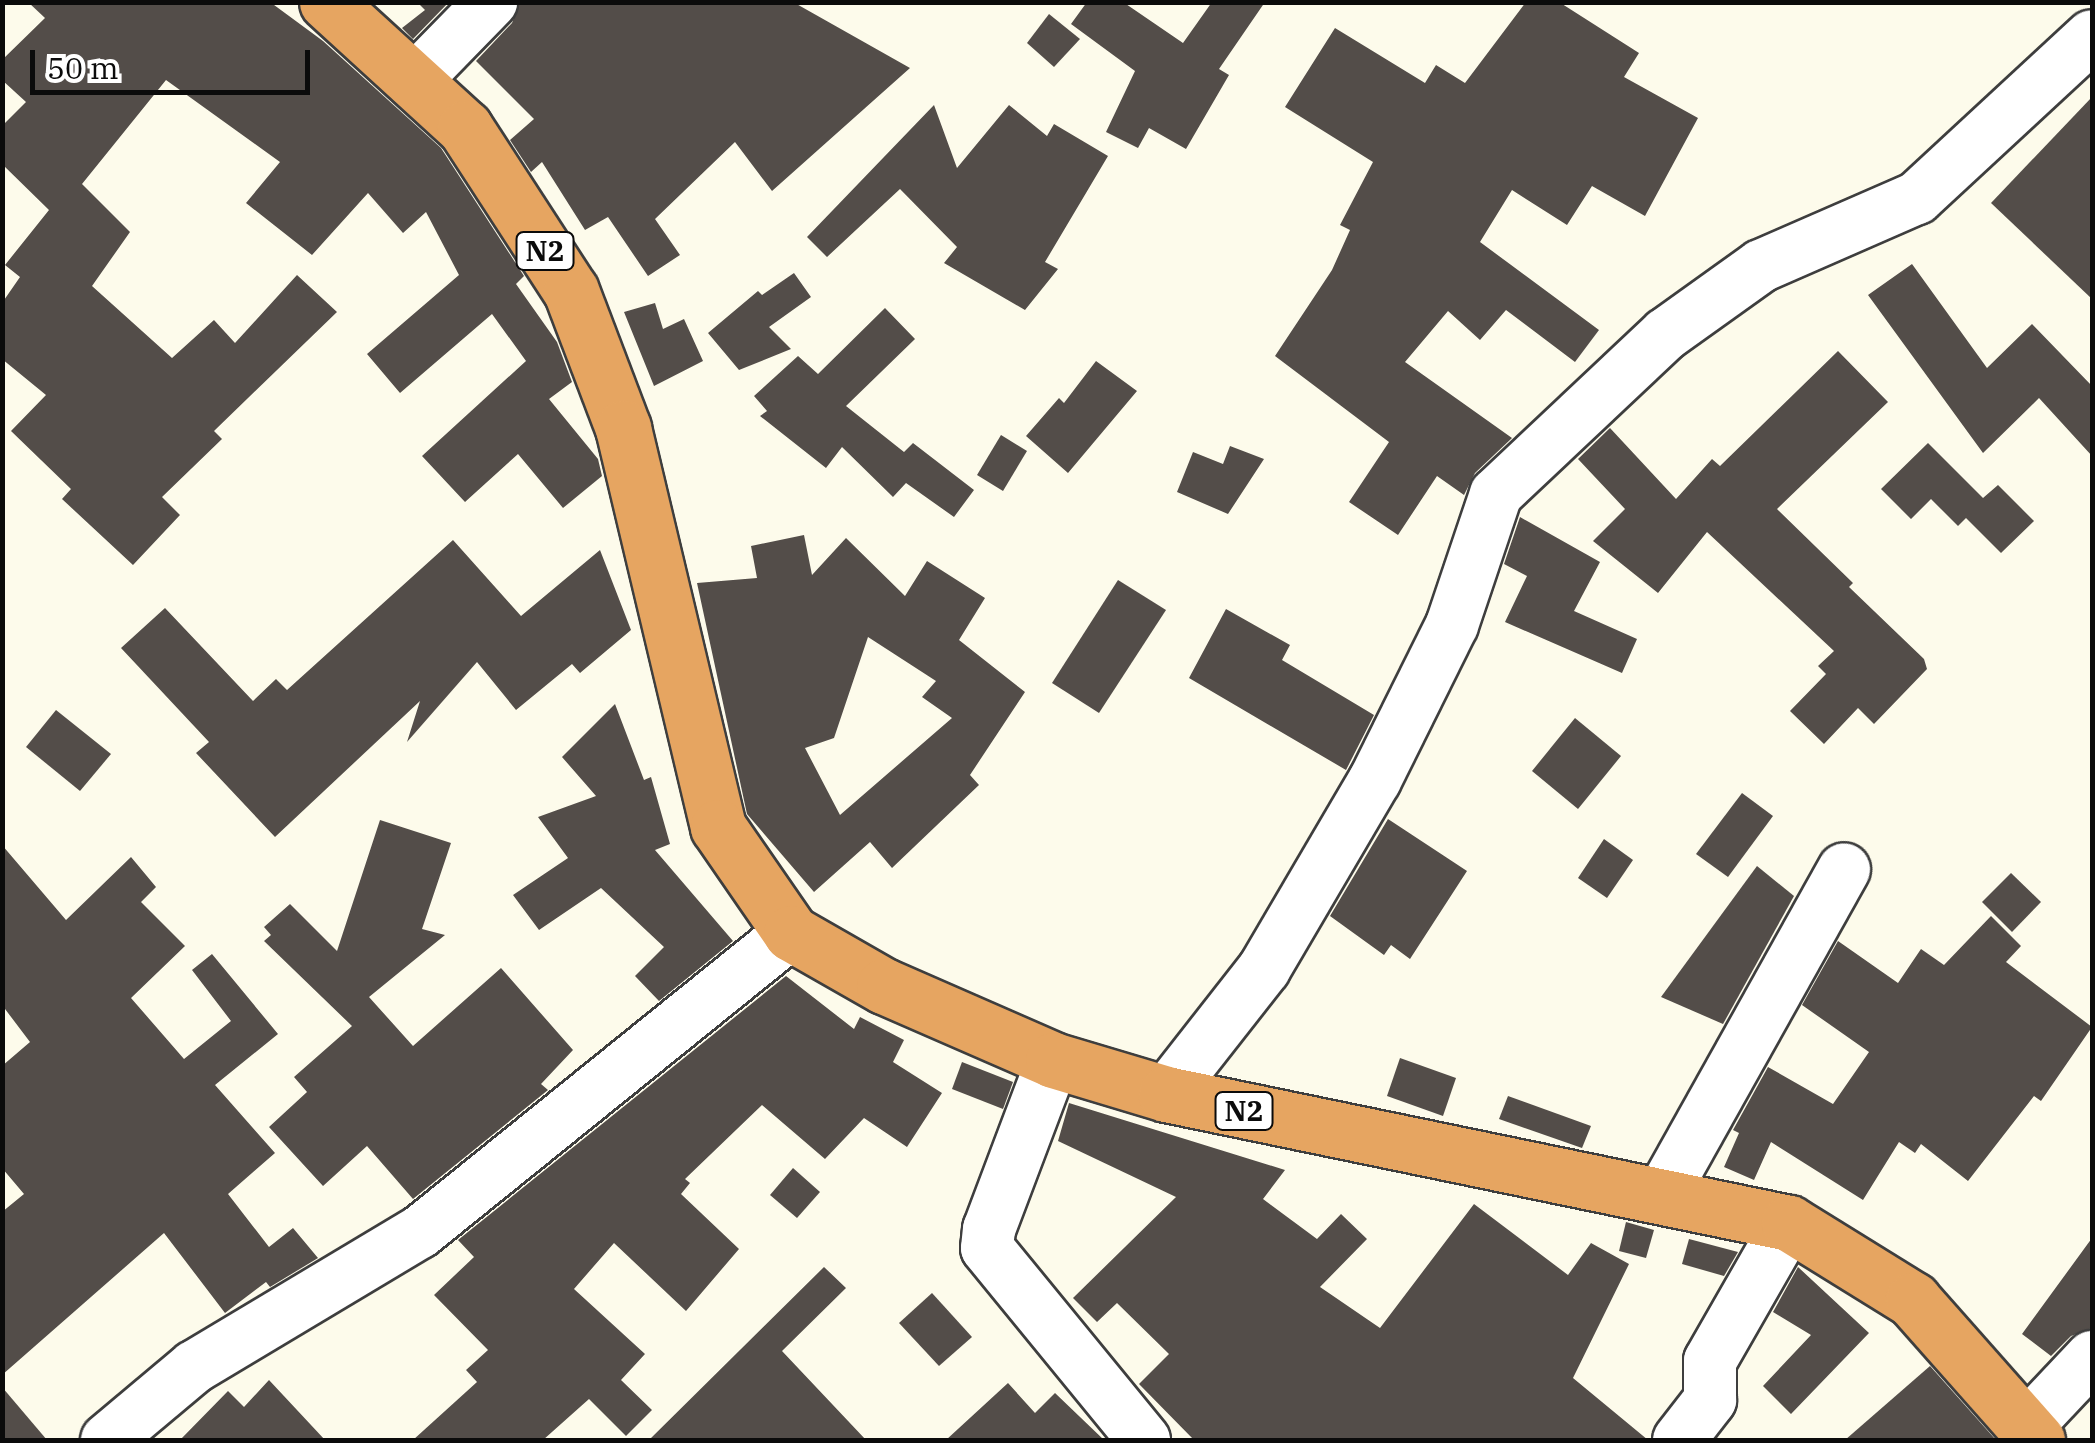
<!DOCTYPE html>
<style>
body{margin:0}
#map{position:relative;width:2095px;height:1443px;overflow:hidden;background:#fdfbeb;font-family:"IBM Plex Serif",serif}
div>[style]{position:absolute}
.building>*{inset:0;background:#534d49}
.roads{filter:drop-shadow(2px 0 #3e3e3e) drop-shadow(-2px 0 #3e3e3e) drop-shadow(0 2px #3e3e3e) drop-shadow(0 -2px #3e3e3e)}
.minor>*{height:52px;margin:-26px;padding:0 26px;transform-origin:26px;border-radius:26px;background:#fff}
.highway>*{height:55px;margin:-27.5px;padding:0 27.5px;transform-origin:27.5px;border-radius:27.5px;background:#e6a561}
span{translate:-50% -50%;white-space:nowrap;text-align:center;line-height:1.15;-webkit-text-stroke:10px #fff;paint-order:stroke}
.shield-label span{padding:2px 8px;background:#fff;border:2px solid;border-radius:8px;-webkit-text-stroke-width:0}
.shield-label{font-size:28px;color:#0b0b0b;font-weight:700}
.frame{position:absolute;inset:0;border:5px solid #0b0b0b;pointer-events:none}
.scale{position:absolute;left:30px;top:50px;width:280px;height:45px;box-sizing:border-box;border:5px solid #0b0b0b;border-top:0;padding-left:12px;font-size:30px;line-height:35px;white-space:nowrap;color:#0b0b0b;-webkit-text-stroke:8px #fff;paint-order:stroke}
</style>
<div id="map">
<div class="building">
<i style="clip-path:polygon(28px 2px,270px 2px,323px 41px,441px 148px,524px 276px,516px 284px,557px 342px,572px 382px,549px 399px,598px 459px,602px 476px,563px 508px,518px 454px,465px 502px,422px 456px,526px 361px,492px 314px,400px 393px,367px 354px,459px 275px,426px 212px,403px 233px,368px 193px,312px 255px,246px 203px,280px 162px,166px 80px,82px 184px,130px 232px,92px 286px,172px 358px,214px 320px,235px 343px,297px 275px,337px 312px,214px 431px,222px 439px,162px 497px,180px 515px,133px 565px,62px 499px,71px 489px,11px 431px,46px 395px,2px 359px,2px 303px,20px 277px,5px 265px,49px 210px,2px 164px,2px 126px,26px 102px,2px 80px,2px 60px,45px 18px)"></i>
<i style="clip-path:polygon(417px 2px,449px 2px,413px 39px,402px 28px,425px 10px)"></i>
<i style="clip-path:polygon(520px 2px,793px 2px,910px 68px,772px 191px,735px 142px,655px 219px,680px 255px,648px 276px,608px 217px,585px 230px,542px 162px,531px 172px,510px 140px,534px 119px,476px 61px,512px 23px)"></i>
<i style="clip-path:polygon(1087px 2px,1123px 2px,1183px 43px,1212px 2px,1265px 2px,1219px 69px,1229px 75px,1186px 149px,1149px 128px,1138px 148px,1106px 132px,1135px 71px,1071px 24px)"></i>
<i style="clip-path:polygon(1526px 2px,1559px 2px,1639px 53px,1624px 77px,1698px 118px,1645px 216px,1592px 186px,1567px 225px,1512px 190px,1480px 242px,1599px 330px,1575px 362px,1506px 310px,1480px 340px,1448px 311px,1405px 362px,1512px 438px,1475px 473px,1464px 495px,1437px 476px,1398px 535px,1349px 502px,1389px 442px,1275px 356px,1332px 270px,1350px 230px,1340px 225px,1373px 162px,1285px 107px,1335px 28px,1425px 83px,1436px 65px,1465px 83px)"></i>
<i style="clip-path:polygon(1049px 14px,1080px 39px,1054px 67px,1027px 43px)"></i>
<i style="clip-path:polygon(2092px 97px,2092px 299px,1991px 203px)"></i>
<i style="clip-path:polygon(934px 105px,957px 168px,1009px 105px,1047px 136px,1054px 124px,1108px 156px,1045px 262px,1058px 269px,1025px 310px,944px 263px,957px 247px,900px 189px,827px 257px,807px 237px)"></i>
<i style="clip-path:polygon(1912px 264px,1987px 368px,2032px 324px,2092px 386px,2092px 456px,2039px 398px,1983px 453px,1868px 295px)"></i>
<i style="clip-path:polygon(794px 273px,811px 297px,769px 327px,791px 349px,739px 370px,708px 333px,758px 291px,762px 295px)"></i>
<i style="clip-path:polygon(655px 303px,663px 329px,684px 319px,703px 361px,654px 386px,624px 312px)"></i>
<i style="clip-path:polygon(885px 308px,915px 339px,846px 406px,904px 452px,913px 443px,974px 490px,954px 517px,906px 483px,893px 497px,842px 447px,826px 468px,760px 416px,767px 411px,754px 396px,798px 356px,818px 374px)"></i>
<i style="clip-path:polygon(1838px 351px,1888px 402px,1777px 509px,1853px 583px,1849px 587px,1924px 659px,1927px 669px,1874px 724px,1858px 708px,1824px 744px,1790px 711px,1826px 674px,1818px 666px,1834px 651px,1707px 532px,1658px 593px,1593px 541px,1625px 509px,1578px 459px,1610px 428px,1676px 499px,1712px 459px,1720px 466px)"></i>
<i style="clip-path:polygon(1096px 361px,1137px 391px,1068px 473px,1026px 436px,1059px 398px,1064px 403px)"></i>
<i style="clip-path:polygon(1001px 435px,1027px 451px,1003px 491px,977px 475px)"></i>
<i style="clip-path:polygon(1928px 443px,1983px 498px,1998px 485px,2034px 521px,2001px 553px,1966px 518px,1958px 526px,1931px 499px,1911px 519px,1881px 489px)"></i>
<i style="clip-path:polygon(1230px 446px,1264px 459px,1228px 514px,1177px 492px,1193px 452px,1223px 464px)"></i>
<i style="clip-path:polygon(1520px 517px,1600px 562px,1574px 611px,1637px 639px,1622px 673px,1505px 622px,1527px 576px,1504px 564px)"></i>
<i style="clip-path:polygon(evenodd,804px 535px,812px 575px,846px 538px,905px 596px,927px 561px,985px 598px,959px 640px,1025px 692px,970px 775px,979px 785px,892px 868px,870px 842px,814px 892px,747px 814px,697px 583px,757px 578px,751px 546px,804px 535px,868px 637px,936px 681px,922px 697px,952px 718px,840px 815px,805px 748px,834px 738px,868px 637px)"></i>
<i style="clip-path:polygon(453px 540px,521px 616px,600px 550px,631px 630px,580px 673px,572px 664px,516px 710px,477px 662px,407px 742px,420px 701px,275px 837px,196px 753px,209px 742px,121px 648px,165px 608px,253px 701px,276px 679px,287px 690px)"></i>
<i style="clip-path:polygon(1118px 580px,1166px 610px,1099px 713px,1052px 683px)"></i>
<i style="clip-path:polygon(1226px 609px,1290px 645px,1282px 660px,1374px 715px,1346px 770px,1189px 678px)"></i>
<i style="clip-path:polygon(615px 704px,644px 780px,651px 777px,670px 844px,655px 850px,733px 941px,659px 1001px,635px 976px,664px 947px,601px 888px,539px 930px,513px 895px,568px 858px,538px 817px,596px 796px,562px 757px)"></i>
<i style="clip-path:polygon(56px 710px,111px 754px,80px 791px,26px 747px)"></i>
<i style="clip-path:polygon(1575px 718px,1621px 756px,1578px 809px,1532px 771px)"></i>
<i style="clip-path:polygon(1742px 793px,1773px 816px,1728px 877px,1696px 854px)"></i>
<i style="clip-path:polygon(1388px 819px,1467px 871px,1410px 959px,1391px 945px,1384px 955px,1330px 916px)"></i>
<i style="clip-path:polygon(380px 820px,451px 843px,422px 929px,445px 935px,369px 997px,413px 1046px,501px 968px,573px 1050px,541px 1084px,548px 1090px,413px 1199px,367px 1146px,323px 1186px,269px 1127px,307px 1092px,294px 1077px,352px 1026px,264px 941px,271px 935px,264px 927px,290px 904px,337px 951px)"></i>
<i style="clip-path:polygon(1604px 839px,1633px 860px,1607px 898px,1578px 878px)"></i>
<i style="clip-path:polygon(2px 845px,66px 920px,131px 857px,156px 887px,141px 902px,185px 946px,131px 998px,184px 1059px,231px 1021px,192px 970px,212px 954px,278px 1034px,215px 1085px,275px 1153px,228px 1194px,269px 1247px,293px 1228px,318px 1258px,270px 1287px,266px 1282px,225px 1313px,164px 1233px,2px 1375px,2px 1212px,24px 1194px,2px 1168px,2px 1066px,30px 1042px,2px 1005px)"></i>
<i style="clip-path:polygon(1757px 866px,1794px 896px,1723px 1024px,1661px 997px)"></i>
<i style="clip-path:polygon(2011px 873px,2041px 902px,2012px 932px,1982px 902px)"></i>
<i style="clip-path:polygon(1991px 916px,2021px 946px,2006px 962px,2092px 1027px,2041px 1101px,2034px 1096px,1968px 1181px,1921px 1144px,1915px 1153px,1899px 1142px,1863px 1200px,1771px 1142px,1754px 1180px,1724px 1167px,1739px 1133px,1733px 1130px,1768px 1067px,1833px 1104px,1869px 1052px,1802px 1005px,1838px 941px,1898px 983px,1921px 949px,1944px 965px)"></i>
<i style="clip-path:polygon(786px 976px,854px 1029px,860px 1017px,904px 1040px,893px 1062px,942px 1093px,907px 1147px,864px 1118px,825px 1159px,762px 1105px,685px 1179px,690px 1183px,681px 1194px,739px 1249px,686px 1311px,614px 1243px,574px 1289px,645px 1354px,621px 1380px,652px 1410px,626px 1436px,589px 1399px,543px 1440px,413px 1440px,477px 1382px,466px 1370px,488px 1350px,434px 1295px,474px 1257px,458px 1240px)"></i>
<i style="clip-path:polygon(1400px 1058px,1456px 1078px,1443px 1116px,1387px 1096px)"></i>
<i style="clip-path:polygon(962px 1062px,1013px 1082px,1003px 1109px,952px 1089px)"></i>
<i style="clip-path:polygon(1508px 1096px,1591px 1126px,1582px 1148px,1499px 1119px)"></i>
<i style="clip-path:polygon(1069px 1103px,1285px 1170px,1263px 1199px,1317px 1239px,1341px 1214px,1367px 1239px,1320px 1287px,1380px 1328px,1474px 1204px,1568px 1275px,1591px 1243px,1629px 1264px,1573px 1378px,1648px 1440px,1194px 1440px,1139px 1384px,1169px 1354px,1117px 1303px,1097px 1322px,1073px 1298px,1176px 1197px,1058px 1141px)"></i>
<i style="clip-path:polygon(793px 1168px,820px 1192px,797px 1218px,770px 1195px)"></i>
<i style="clip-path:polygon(1626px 1222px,1654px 1230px,1646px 1258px,1619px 1251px)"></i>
<i style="clip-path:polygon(2092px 1238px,2092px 1328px,2071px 1336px,2051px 1356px,2022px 1334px)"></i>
<i style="clip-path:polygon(1689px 1239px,1738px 1252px,1724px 1276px,1682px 1264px)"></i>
<i style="clip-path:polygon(824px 1267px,846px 1288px,782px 1351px,866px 1440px,649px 1440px)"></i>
<i style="clip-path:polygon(1798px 1267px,1869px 1333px,1791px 1414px,1763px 1386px,1811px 1335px,1773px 1312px)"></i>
<i style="clip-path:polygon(932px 1293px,972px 1337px,939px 1366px,899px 1323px)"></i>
<i style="clip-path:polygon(1930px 1366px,1996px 1440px,1845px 1440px)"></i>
<i style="clip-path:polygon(269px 1380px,325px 1440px,180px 1440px,228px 1391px,244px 1407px)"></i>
<i style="clip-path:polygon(1008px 1383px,1035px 1413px,1055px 1393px,1104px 1440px,946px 1440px)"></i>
<i style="clip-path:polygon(2px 1387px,47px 1440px,2px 1440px)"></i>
</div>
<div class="roads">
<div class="minor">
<i style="left:413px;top:82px;width:112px;rotate:-45.7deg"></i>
<i style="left:1053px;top:1060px;width:181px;rotate:110.7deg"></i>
<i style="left:989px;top:1229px;width:19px;rotate:96deg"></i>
<i style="left:987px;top:1248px;width:248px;rotate:50.7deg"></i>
<i style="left:1166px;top:1094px;width:159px;rotate:-51.9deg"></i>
<i style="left:1264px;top:969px;width:219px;rotate:-59.6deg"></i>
<i style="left:1375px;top:780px;width:173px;rotate:-63.6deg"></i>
<i style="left:1452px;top:625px;width:138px;rotate:-71.4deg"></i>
<i style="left:1496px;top:494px;width:233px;rotate:-43.3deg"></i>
<i style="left:1666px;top:334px;width:117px;rotate:-35.6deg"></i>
<i style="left:1761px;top:266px;width:170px;rotate:-23.6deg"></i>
<i style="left:1917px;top:198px;width:238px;rotate:-42.8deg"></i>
<i style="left:1662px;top:1195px;width:373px;rotate:-60.8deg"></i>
<i style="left:2027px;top:1426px;width:95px;rotate:-46.7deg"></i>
<i style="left:107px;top:1440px;width:114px;rotate:-40deg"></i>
<i style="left:194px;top:1367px;width:263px;rotate:-30.9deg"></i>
<i style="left:420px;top:1232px;width:476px;rotate:-38.9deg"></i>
<i style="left:1679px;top:1440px;width:51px;rotate:-52.2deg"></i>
<i style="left:1710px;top:1400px;width:39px;rotate:-90deg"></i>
<i style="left:1710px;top:1361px;width:159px;rotate:-60.2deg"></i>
</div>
<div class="highway">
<i style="left:327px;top:2px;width:187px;rotate:42.4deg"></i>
<i style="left:465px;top:128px;width:194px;rotate:57deg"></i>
<i style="left:571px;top:291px;width:147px;rotate:69.2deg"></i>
<i style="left:623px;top:428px;width:410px;rotate:76.6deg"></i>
<i style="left:718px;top:827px;width:129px;rotate:55.4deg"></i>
<i style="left:791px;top:933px;width:107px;rotate:29.7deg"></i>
<i style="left:884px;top:986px;width:184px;rotate:23.6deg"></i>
<i style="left:1053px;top:1060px;width:118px;rotate:16.7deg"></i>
<i style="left:1166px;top:1094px;width:636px;rotate:11.7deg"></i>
<i style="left:1789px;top:1223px;width:146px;rotate:31.8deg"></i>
<i style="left:1913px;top:1300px;width:187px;rotate:48.5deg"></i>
</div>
</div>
<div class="shield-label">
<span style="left:545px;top:251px">N2</span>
<span style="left:1244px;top:1111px">N2</span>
</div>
<div class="frame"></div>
<div class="scale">50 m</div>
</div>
